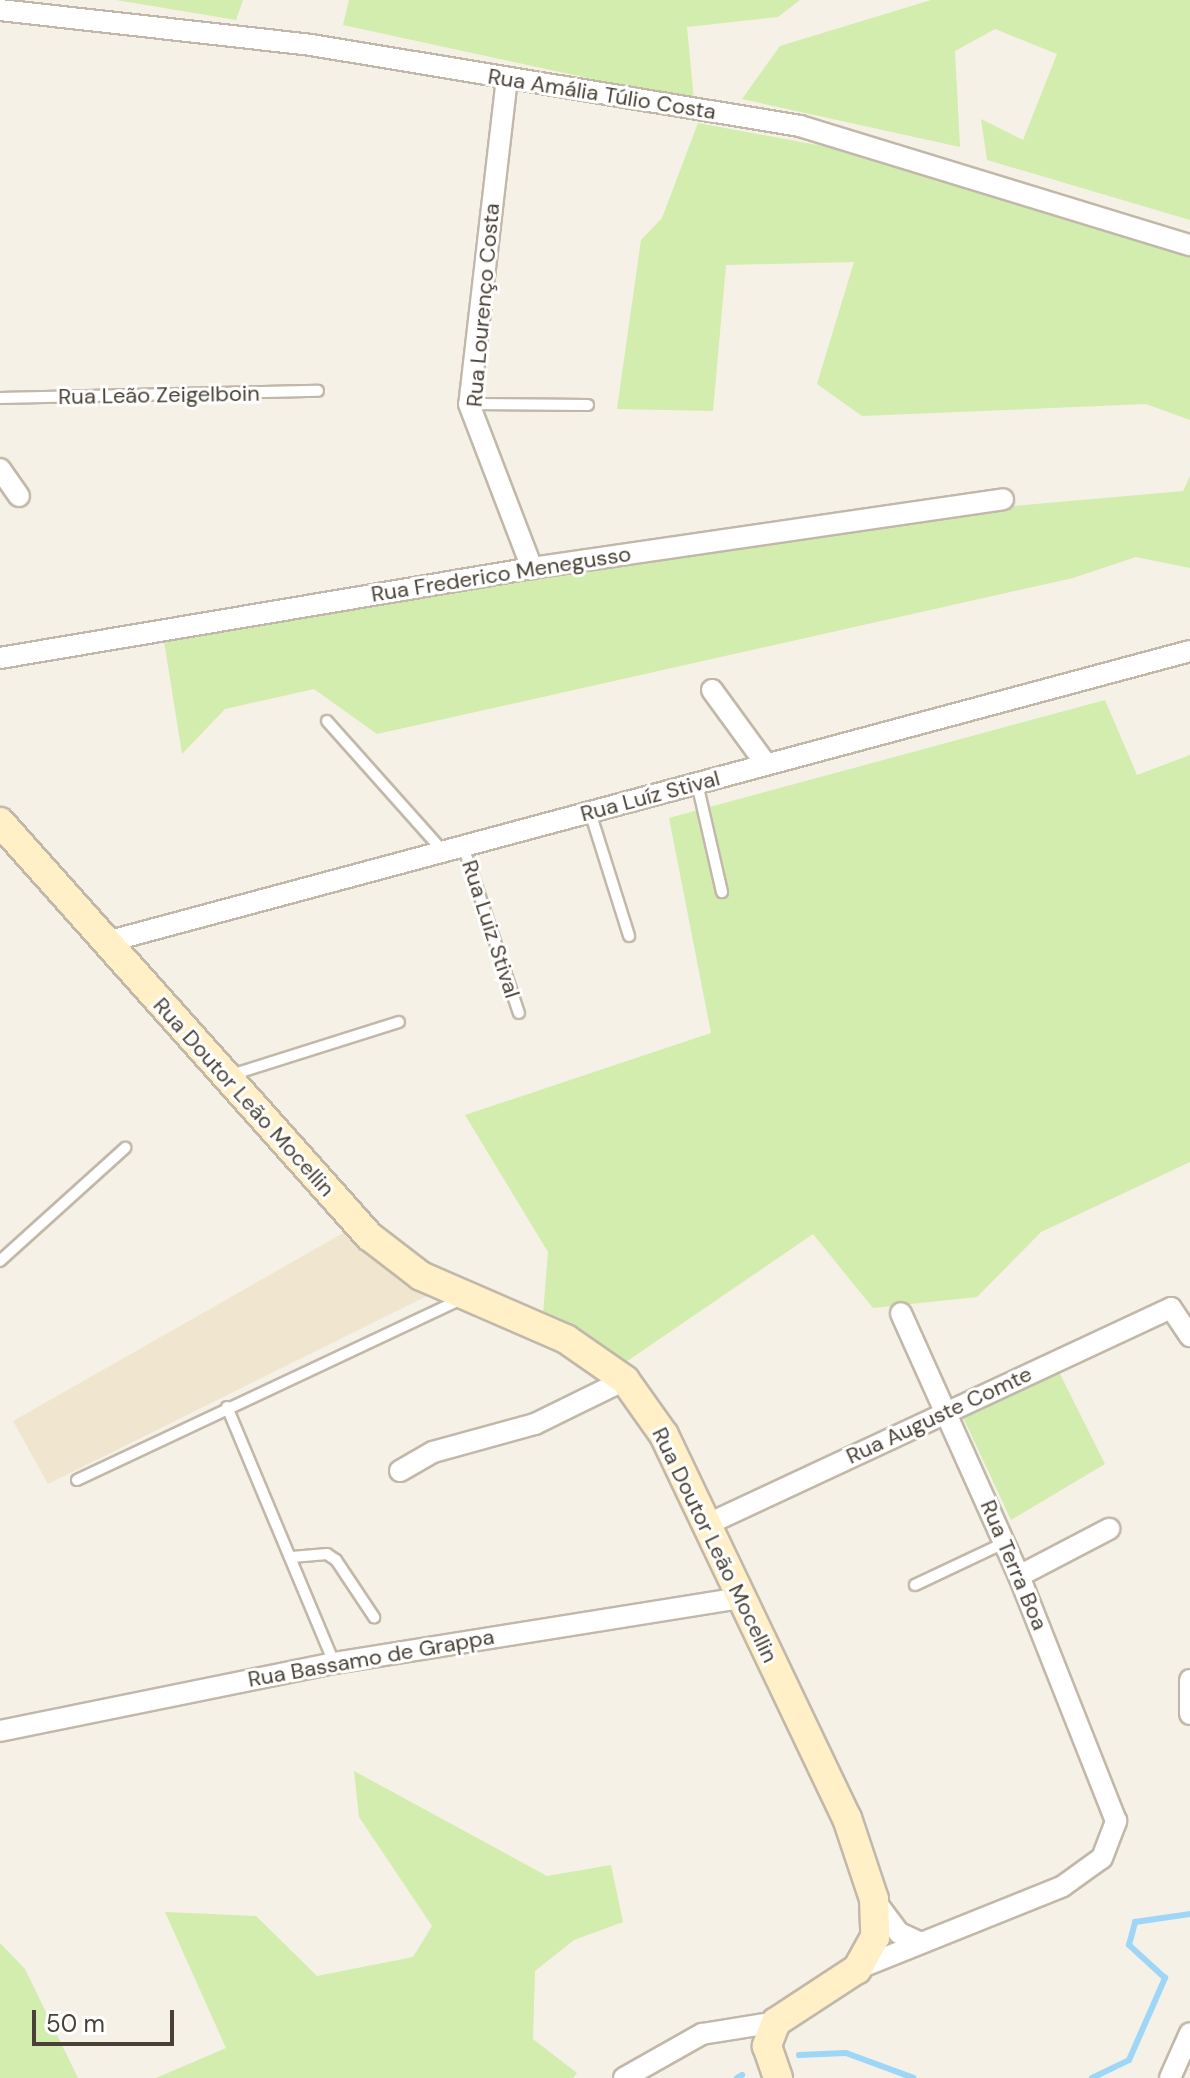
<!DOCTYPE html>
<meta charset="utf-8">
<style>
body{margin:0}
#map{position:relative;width:1190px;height:2078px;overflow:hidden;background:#f5f1e7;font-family:"DM Sans",sans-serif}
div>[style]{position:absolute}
.education>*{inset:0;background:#f0e6d0}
.green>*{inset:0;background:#d2edad}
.stream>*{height:6px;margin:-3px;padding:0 3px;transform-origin:3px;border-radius:3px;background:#9ed6f7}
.roads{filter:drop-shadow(2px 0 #c2b8a9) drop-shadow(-2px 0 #c2b8a9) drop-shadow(0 2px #c2b8a9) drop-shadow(0 -2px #c2b8a9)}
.lane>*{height:10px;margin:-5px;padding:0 5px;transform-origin:5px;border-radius:5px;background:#fff}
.street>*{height:20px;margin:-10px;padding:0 10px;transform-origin:10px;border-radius:10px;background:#fff}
.secondary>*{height:28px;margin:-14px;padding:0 14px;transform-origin:14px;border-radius:14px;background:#fff0c8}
span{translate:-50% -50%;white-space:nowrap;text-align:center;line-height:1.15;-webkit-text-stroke:6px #fff;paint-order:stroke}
.street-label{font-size:22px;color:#494135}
.scale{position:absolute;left:32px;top:2010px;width:142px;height:36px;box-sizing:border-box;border:4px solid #494135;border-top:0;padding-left:10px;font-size:24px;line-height:28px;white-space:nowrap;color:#494135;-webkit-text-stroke:6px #fff;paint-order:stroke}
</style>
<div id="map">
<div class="education">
<i style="clip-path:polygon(352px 1228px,431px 1294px,48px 1484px,13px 1421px)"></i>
</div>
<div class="green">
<i style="clip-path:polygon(116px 0,243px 0,236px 20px)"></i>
<i style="clip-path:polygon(349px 0,800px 0,778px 17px,687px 27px,694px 101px,343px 25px)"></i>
<i style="clip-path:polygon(931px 0,1190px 0,1190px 220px,987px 160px,981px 119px,1023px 140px,1057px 54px,995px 29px,955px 51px,960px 147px,742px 99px,780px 46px)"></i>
<i style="clip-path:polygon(698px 123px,855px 152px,1190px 256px,1190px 420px,1146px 404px,862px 416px,817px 384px,854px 262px,726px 265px,713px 411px,617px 409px,641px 240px,662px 218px)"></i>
<i style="clip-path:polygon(1190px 476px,1190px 568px,1136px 557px,1073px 578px,377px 734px,314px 689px,225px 709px,182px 754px,164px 641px,337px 605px,900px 516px,1183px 491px)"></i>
<i style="clip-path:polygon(1105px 700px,1137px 775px,1190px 755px,1190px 1162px,1041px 1232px,977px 1297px,873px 1308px,813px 1234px,623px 1364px,543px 1314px,548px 1252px,465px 1115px,711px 1033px,669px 818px)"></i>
<i style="clip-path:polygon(1057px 1368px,1105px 1464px,1011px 1520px,961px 1413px)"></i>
<i style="clip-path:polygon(354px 1771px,547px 1876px,611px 1865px,623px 1922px,574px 1940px,535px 1971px,533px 2039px,577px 2073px,573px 2078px,156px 2078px,226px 2048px,165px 1912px,256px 1916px,317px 1976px,413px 1957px,432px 1926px,359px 1817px)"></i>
<i style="clip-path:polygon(0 1943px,25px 1969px,78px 2078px,0 2078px)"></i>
</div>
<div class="stream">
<i style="left:799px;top:2055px;width:47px;rotate:-2.4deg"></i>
<i style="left:846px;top:2053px;width:72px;rotate:20.2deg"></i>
<i style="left:737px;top:2078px;width:6px;rotate:-31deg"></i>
<i style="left:1092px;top:2078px;width:41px;rotate:-25.9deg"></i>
<i style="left:1129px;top:2060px;width:90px;rotate:-66.3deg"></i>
<i style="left:1165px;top:1978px;width:49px;rotate:-137.5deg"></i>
<i style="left:1129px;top:1945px;width:24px;rotate:-75deg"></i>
<i style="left:1135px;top:1922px;width:56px;rotate:-8.3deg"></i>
</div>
<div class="roads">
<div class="lane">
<i style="left:0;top:398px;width:318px;rotate:-1.3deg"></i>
<i style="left:469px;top:404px;width:119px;rotate:0.5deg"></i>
<i style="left:327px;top:721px;width:174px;rotate:48.3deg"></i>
<i style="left:697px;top:783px;width:112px;rotate:77.1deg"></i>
<i style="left:590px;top:812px;width:130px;rotate:72.5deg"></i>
<i style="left:463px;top:846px;width:176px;rotate:71.5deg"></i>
<i style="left:231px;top:1075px;width:176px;rotate:-17.5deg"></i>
<i style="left:0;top:1261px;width:169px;rotate:-42.1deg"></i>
<i style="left:227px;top:1407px;width:277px;rotate:67.3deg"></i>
<i style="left:77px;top:1480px;width:425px;rotate:-25.2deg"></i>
<i style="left:292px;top:1557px;width:35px;rotate:-5deg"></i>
<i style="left:327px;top:1554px;width:11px;rotate:34deg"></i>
<i style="left:336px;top:1560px;width:69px;rotate:56.3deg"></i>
<i style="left:915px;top:1585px;width:98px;rotate:-25.3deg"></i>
</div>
<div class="street">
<i style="left:0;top:10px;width:313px;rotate:6.4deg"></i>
<i style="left:311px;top:45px;width:496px;rotate:9.4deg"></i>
<i style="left:800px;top:126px;width:408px;rotate:17deg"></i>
<i style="left:507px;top:78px;width:328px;rotate:96.6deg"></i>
<i style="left:469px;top:404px;width:176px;rotate:69deg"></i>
<i style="left:0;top:469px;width:33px;rotate:55deg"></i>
<i style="left:0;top:658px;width:540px;rotate:-9.6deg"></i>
<i style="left:532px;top:568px;width:476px;rotate:-8.3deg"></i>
<i style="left:712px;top:690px;width:92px;rotate:53.9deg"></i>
<i style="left:110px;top:941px;width:1118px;rotate:-15.03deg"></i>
<i style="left:400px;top:1471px;width:38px;rotate:-30deg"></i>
<i style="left:433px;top:1452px;width:106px;rotate:-15.4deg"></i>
<i style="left:535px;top:1424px;width:100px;rotate:-26.1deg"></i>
<i style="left:708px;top:1524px;width:511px;rotate:-25.01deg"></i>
<i style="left:1171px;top:1308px;width:34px;rotate:56deg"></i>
<i style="left:1019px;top:1576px;width:102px;rotate:-27.6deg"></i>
<i style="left:1190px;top:1680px;width:34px;rotate:90deg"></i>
<i style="left:0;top:1731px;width:341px;rotate:-11.5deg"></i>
<i style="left:334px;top:1663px;width:415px;rotate:-9.1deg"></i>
<i style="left:875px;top:1901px;width:40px;rotate:53deg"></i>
<i style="left:899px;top:1933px;width:24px;rotate:24deg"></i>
<i style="left:857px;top:1969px;width:222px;rotate:-21.9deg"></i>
<i style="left:1063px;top:1886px;width:48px;rotate:-35.7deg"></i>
<i style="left:1102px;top:1858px;width:40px;rotate:-69deg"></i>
<i style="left:1116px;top:1821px;width:264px;rotate:-111.6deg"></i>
<i style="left:1019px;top:1576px;width:288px;rotate:-114.2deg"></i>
<i style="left:624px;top:2078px;width:90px;rotate:-29.4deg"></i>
<i style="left:702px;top:2034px;width:75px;rotate:-9.2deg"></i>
<i style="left:1170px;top:2078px;width:49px;rotate:-66deg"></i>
</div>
<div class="secondary">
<i style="left:0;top:822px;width:555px;rotate:48.29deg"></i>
<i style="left:369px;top:1236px;width:66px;rotate:37.6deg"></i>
<i style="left:421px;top:1276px;width:158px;rotate:23.5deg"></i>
<i style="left:566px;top:1339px;width:72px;rotate:34.8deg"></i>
<i style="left:625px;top:1380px;width:67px;rotate:54.7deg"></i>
<i style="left:664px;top:1435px;width:424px;rotate:64.5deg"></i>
<i style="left:847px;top:1818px;width:85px;rotate:71.6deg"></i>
<i style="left:874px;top:1899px;width:38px;rotate:88deg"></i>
<i style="left:875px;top:1937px;width:37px;rotate:119deg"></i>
<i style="left:857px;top:1969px;width:97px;rotate:146.8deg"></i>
<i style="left:776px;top:2022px;width:26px;rotate:111deg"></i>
<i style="left:767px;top:2046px;width:34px;rotate:71deg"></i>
</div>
</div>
<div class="street-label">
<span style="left:602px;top:94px;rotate:9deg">Rua Amália Túlio Costa</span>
<span style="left:483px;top:305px;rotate:-85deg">Rua Lourenço Costa</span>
<span style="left:159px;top:395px;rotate:-1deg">Rua Leão Zeigelboin</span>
<span style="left:501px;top:574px;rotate:-9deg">Rua Frederico Menegusso</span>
<span style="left:650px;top:796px;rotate:-15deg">Rua Luíz Stival</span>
<span style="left:491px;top:929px;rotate:72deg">Rua Luiz Stival</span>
<span style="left:244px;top:1097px;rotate:48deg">Rua Doutor Leão Mocellin</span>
<span style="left:939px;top:1415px;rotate:-25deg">Rua Auguste Comte</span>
<span style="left:715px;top:1545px;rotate:64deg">Rua Doutor Leão Mocellin</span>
<span style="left:1014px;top:1565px;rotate:67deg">Rua Terra Boa</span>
<span style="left:371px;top:1658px;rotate:-10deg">Rua Bassamo de Grappa</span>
</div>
<div class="scale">50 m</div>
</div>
